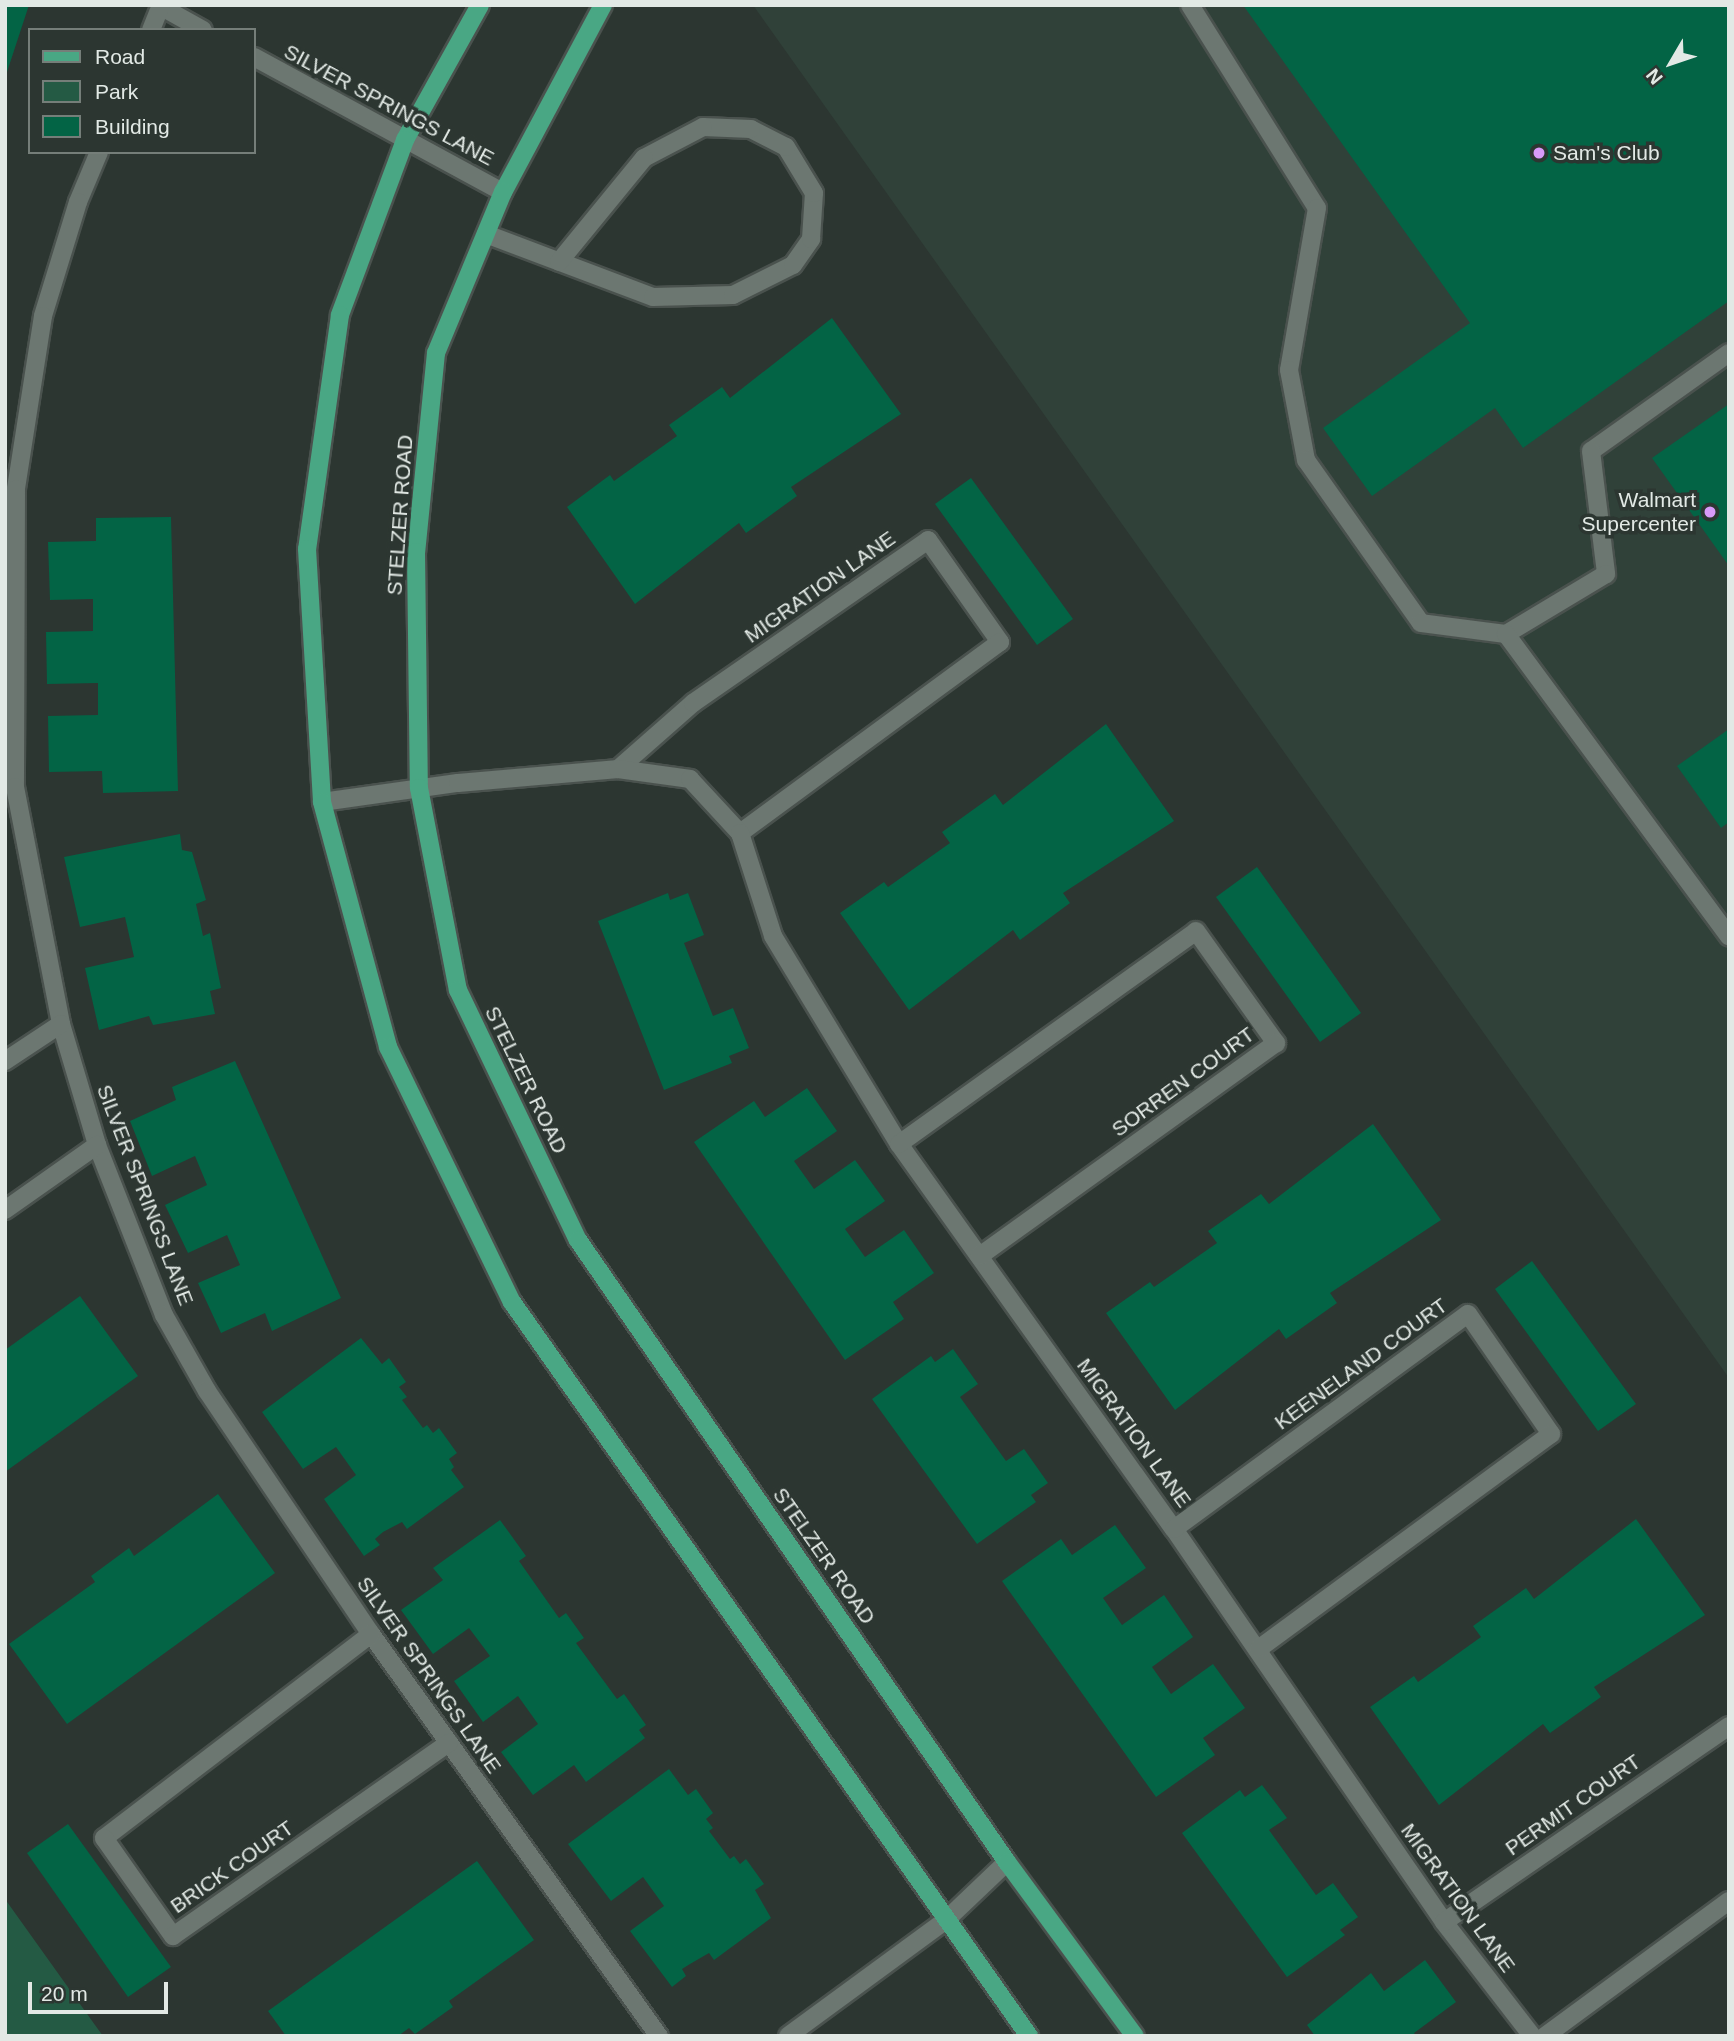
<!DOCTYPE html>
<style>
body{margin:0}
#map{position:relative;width:1734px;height:2041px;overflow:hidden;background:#2c3631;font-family:Arial,sans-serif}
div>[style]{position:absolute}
.built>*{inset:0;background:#304139}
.green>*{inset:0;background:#245a44}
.building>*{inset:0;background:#036445}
.roads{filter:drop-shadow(2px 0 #4a524e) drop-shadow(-2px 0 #4a524e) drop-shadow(0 2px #4a524e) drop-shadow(0 -2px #4a524e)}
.minor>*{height:18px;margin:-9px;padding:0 9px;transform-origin:9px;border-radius:9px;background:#6c7771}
.major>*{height:18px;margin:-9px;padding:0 9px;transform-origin:9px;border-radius:9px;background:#49a784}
.dots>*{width:19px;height:19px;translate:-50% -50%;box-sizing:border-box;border:4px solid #2c3631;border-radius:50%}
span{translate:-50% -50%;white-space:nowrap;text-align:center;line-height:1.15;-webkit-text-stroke:7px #2c3631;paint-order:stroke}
.street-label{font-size:21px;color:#e2e9e5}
.poi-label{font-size:21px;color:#e2e9e5}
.left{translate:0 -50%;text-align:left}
.right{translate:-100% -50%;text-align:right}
.frame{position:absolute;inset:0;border:7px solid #e2e9e5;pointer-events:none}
.legend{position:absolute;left:28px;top:28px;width:228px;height:126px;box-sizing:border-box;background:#2c3631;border:2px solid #757e79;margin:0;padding:9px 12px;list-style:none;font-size:21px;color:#e2e9e5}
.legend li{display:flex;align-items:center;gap:14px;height:35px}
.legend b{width:35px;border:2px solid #757e79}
.north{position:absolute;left:1636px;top:28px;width:70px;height:70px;-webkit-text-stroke:5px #2c3631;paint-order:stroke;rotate:231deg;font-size:19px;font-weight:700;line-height:28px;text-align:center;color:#e2e9e5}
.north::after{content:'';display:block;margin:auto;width:24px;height:32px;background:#e2e9e5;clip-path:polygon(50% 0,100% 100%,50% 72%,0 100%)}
.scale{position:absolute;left:28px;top:1982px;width:140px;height:32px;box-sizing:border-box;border:4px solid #e2e9e5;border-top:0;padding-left:9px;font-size:21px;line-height:24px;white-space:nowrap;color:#e2e9e5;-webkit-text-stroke:5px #2c3631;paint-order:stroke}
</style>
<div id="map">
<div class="built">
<i style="clip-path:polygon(753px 5px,1729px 5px,1729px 1378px)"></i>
</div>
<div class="green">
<i style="clip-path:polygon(5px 1899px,95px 2025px,103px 2036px,5px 2036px)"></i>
</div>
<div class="building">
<i style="clip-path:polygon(5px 5px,29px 5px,6px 75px,5px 75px)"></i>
<i style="clip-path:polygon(1243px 5px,1729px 5px,1729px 301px,1523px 448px,1495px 408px,1372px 496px,1323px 428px,1470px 323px)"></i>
<i style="clip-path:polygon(832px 318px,901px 414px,791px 487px,797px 496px,746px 533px,739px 523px,635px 604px,567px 507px,610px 475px,614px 481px,677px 436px,669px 425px,722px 387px,730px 398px)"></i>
<i style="clip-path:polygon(1729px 404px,1729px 566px,1652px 458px)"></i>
<i style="clip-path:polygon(971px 478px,1073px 619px,1037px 645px,935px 504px)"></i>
<i style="clip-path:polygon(171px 517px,178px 791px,103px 793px,102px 771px,49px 772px,48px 716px,98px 715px,98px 683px,47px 684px,46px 632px,93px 631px,93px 599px,50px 600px,48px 542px,96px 541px,96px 518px)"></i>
<i style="clip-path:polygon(1106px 724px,1174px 821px,1063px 893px,1070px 903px,1020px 940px,1013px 930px,909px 1010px,840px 913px,884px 882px,888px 887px,950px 843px,942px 832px,995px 794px,1003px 805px)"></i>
<i style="clip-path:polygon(1729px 729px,1729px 822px,1721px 828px,1677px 766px)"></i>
<i style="clip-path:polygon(180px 834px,182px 850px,192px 852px,206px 900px,196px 904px,203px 936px,210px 933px,221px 988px,210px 991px,215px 1014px,153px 1025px,149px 1016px,99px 1030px,85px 968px,134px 957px,125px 917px,80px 927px,64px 857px)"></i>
<i style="clip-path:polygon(1257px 867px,1361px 1013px,1320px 1042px,1216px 897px)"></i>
<i style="clip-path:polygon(668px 893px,670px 900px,688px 893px,704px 935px,684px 943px,713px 1016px,733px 1008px,749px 1048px,729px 1056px,732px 1063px,664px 1090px,598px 921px)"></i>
<i style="clip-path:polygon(235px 1061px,341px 1298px,272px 1331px,265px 1313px,221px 1333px,198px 1283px,240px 1265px,227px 1235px,188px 1253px,165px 1205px,207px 1185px,195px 1156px,152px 1176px,130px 1121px,176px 1100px,172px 1087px)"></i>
<i style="clip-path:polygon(807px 1088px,837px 1131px,794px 1161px,814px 1189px,855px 1160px,885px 1201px,845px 1229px,865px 1257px,904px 1230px,934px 1273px,893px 1302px,904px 1319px,845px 1360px,694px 1142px,754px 1101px,765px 1117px)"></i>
<i style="clip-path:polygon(1373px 1124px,1441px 1220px,1330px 1293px,1337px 1303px,1286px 1339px,1279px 1329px,1175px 1410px,1106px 1313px,1150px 1282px,1154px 1287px,1217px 1243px,1208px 1231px,1261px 1194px,1269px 1204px)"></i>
<i style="clip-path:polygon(1532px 1261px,1636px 1404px,1598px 1431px,1495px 1289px)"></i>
<i style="clip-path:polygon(80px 1296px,138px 1376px,5px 1472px,5px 1350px)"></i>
<i style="clip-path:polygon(361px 1338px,382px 1364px,389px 1358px,406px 1382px,399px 1387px,407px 1397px,402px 1400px,423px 1428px,427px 1425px,433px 1433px,439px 1428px,457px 1453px,449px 1459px,454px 1467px,451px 1470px,464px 1487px,407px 1529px,402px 1522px,383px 1532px,375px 1539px,380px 1545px,364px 1556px,324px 1499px,356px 1475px,336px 1447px,303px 1469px,262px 1412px)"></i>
<i style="clip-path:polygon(953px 1349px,978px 1384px,960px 1397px,1006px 1461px,1024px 1449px,1048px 1483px,1031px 1495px,1036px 1502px,977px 1544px,872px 1399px,931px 1356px,935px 1362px)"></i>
<i style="clip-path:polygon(218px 1494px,275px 1573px,67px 1724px,9px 1644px,95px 1582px,91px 1576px,129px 1548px,134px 1556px)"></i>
<i style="clip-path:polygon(1636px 1519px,1705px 1615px,1594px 1687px,1601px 1697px,1550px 1733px,1543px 1724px,1439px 1805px,1370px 1707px,1414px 1676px,1418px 1682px,1481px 1637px,1473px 1626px,1526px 1588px,1534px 1599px)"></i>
<i style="clip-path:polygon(500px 1520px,526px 1556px,519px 1561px,559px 1618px,566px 1613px,584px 1638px,576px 1643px,617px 1699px,624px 1694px,646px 1725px,639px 1730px,645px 1738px,586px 1782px,574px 1765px,533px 1795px,501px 1752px,538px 1724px,518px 1696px,483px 1722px,454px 1681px,490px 1656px,469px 1628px,433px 1654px,401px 1610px,443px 1580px,433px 1568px)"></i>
<i style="clip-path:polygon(1115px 1525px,1146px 1568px,1103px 1598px,1122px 1625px,1164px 1595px,1193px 1637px,1152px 1667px,1171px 1694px,1213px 1664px,1245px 1708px,1203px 1738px,1215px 1755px,1156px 1797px,1002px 1581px,1061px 1539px,1072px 1555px)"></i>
<i style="clip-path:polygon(669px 1769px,688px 1795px,696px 1789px,713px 1813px,706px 1819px,713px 1828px,709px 1831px,730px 1859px,734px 1856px,740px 1864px,746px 1859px,764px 1884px,755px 1890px,771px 1918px,714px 1960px,709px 1953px,690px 1964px,682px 1969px,686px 1976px,672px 1987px,630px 1931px,664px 1906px,643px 1877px,611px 1901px,568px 1844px)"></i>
<i style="clip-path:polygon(1262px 1785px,1287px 1818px,1269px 1830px,1316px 1895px,1333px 1883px,1358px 1917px,1340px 1930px,1345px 1935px,1287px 1977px,1182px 1833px,1240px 1790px,1245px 1797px)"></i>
<i style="clip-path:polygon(68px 1824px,171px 1967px,128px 1997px,27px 1853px)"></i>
<i style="clip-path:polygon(477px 1861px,534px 1940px,449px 2001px,453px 2007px,415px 2034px,409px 2028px,398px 2036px,286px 2036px,268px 2011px)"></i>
<i style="clip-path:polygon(1425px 1960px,1456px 2002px,1414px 2033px,1416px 2036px,1315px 2036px,1307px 2025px,1371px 1973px,1384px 1991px)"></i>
</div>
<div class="roads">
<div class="minor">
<i style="left:1190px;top:5px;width:239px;rotate:58deg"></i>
<i style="left:1317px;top:208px;width:164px;rotate:99.8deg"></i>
<i style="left:1289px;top:370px;width:92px;rotate:79.3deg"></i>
<i style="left:1306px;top:460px;width:199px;rotate:54.8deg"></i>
<i style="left:1421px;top:623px;width:86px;rotate:7.4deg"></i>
<i style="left:160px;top:6px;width:49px;rotate:29.2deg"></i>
<i style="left:151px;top:30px;width:27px;rotate:-68deg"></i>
<i style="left:254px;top:57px;width:283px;rotate:28.5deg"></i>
<i style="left:99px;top:152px;width:54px;rotate:112.8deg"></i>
<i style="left:78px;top:202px;width:119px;rotate:107.1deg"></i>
<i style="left:43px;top:316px;width:175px;rotate:98.9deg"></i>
<i style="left:16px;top:489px;width:298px;rotate:90.2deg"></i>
<i style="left:15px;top:787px;width:241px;rotate:79deg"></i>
<i style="left:61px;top:1024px;width:126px;rotate:73.4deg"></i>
<i style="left:97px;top:1145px;width:183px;rotate:68.5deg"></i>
<i style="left:164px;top:1315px;width:87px;rotate:60.5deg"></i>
<i style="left:207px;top:1391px;width:293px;rotate:56deg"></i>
<i style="left:371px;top:1634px;width:495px;rotate:54.4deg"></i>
<i style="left:486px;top:234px;width:178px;rotate:20.7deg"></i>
<i style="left:653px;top:297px;width:80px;rotate:-1.4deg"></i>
<i style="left:733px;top:295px;width:67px;rotate:-26.6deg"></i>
<i style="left:793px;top:265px;width:32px;rotate:-55deg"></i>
<i style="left:811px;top:239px;width:46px;rotate:-86.3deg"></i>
<i style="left:814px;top:193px;width:54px;rotate:-121.3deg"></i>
<i style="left:786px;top:147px;width:39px;rotate:-153deg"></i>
<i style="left:751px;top:129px;width:48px;rotate:-177.6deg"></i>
<i style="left:703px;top:127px;width:67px;rotate:152.3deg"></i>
<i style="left:644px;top:158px;width:134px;rotate:129.3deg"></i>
<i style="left:1729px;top:353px;width:169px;rotate:144.6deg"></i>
<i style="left:1591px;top:451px;width:124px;rotate:83deg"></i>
<i style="left:1606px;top:574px;width:117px;rotate:149deg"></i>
<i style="left:1506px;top:634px;width:376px;rotate:53.6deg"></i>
<i style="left:618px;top:769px;width:100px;rotate:-41.3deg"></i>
<i style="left:693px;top:703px;width:286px;rotate:-34.7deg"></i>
<i style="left:928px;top:540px;width:125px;rotate:54.8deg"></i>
<i style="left:1000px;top:642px;width:323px;rotate:143.7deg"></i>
<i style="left:322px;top:802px;width:137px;rotate:-8deg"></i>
<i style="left:458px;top:783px;width:161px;rotate:-5deg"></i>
<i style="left:618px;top:769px;width:73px;rotate:7.9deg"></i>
<i style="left:690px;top:779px;width:74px;rotate:47.2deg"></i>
<i style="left:740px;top:833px;width:108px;rotate:72.2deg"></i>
<i style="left:773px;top:936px;width:243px;rotate:58.8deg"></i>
<i style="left:899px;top:1144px;width:473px;rotate:54.5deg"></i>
<i style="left:1174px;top:1529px;width:477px;rotate:55.5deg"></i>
<i style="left:1444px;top:1922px;width:144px;rotate:52.3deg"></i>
<i style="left:5px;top:1061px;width:67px;rotate:-33.5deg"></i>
<i style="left:899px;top:1144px;width:365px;rotate:-35.6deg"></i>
<i style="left:1196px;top:931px;width:138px;rotate:54.5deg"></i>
<i style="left:1276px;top:1043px;width:365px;rotate:144.3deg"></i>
<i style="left:5px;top:1210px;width:113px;rotate:-35.2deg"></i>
<i style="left:1174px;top:1529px;width:364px;rotate:-36.2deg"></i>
<i style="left:1468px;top:1314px;width:146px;rotate:55.3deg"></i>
<i style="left:1551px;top:1434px;width:363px;rotate:143.7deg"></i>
<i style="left:371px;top:1634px;width:336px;rotate:142.6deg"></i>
<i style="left:104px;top:1838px;width:120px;rotate:54.9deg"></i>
<i style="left:173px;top:1936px;width:337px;rotate:-35deg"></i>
<i style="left:1444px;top:1922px;width:346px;rotate:-34.5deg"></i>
<i style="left:788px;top:2036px;width:196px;rotate:-36.3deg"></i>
<i style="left:946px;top:1920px;width:84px;rotate:-43.6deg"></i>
<i style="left:1545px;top:2036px;width:228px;rotate:-36.3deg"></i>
</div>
<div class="major">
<i style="left:480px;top:5px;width:154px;rotate:119.1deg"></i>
<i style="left:405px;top:140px;width:187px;rotate:110.4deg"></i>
<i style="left:340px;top:315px;width:236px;rotate:98deg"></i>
<i style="left:307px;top:549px;width:253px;rotate:86.6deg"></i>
<i style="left:322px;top:802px;width:254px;rotate:74.9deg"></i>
<i style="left:388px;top:1047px;width:284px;rotate:64.1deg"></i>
<i style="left:512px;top:1302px;width:898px;rotate:54.84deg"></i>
<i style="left:603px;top:5px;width:212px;rotate:118.1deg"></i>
<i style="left:503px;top:192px;width:174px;rotate:112.6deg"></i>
<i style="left:436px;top:353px;width:200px;rotate:95.7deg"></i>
<i style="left:416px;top:552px;width:236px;rotate:89.3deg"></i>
<i style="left:419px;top:788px;width:206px;rotate:79.1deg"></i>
<i style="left:458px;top:990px;width:277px;rotate:64.4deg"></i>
<i style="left:578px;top:1240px;width:756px;rotate:55.41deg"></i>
<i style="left:1007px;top:1862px;width:216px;rotate:53.7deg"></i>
</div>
</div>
<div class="dots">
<i style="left:1539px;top:153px;background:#d89af8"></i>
<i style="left:1710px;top:512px;background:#d89af8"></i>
</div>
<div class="street-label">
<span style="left:389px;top:105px;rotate:28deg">SILVER SPRINGS LANE</span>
<span style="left:400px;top:515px;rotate:-86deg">STELZER ROAD</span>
<span style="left:820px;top:587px;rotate:-35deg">MIGRATION LANE</span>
<span style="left:526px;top:1080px;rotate:64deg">STELZER ROAD</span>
<span style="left:1183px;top:1082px;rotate:-36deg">SORREN COURT</span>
<span style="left:145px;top:1195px;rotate:69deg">SILVER SPRINGS LANE</span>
<span style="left:1361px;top:1364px;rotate:-36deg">KEENELAND COURT</span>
<span style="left:1134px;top:1433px;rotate:54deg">MIGRATION LANE</span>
<span style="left:824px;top:1556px;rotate:55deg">STELZER ROAD</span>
<span style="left:429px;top:1675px;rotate:55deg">SILVER SPRINGS LANE</span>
<span style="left:1573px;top:1805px;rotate:-35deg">PERMIT COURT</span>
<span style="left:232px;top:1867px;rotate:-35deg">BRICK COURT</span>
<span style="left:1458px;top:1898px;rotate:54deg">MIGRATION LANE</span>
</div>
<div class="poi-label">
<span class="left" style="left:1553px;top:153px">Sam's Club</span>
<span class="right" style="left:1696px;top:512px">Walmart<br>Supercenter</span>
</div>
<div class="frame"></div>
<ul class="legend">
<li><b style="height:9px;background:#49a784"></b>Road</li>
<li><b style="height:19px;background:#245a44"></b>Park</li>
<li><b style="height:19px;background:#036445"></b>Building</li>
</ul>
<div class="north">N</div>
<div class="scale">20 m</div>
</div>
